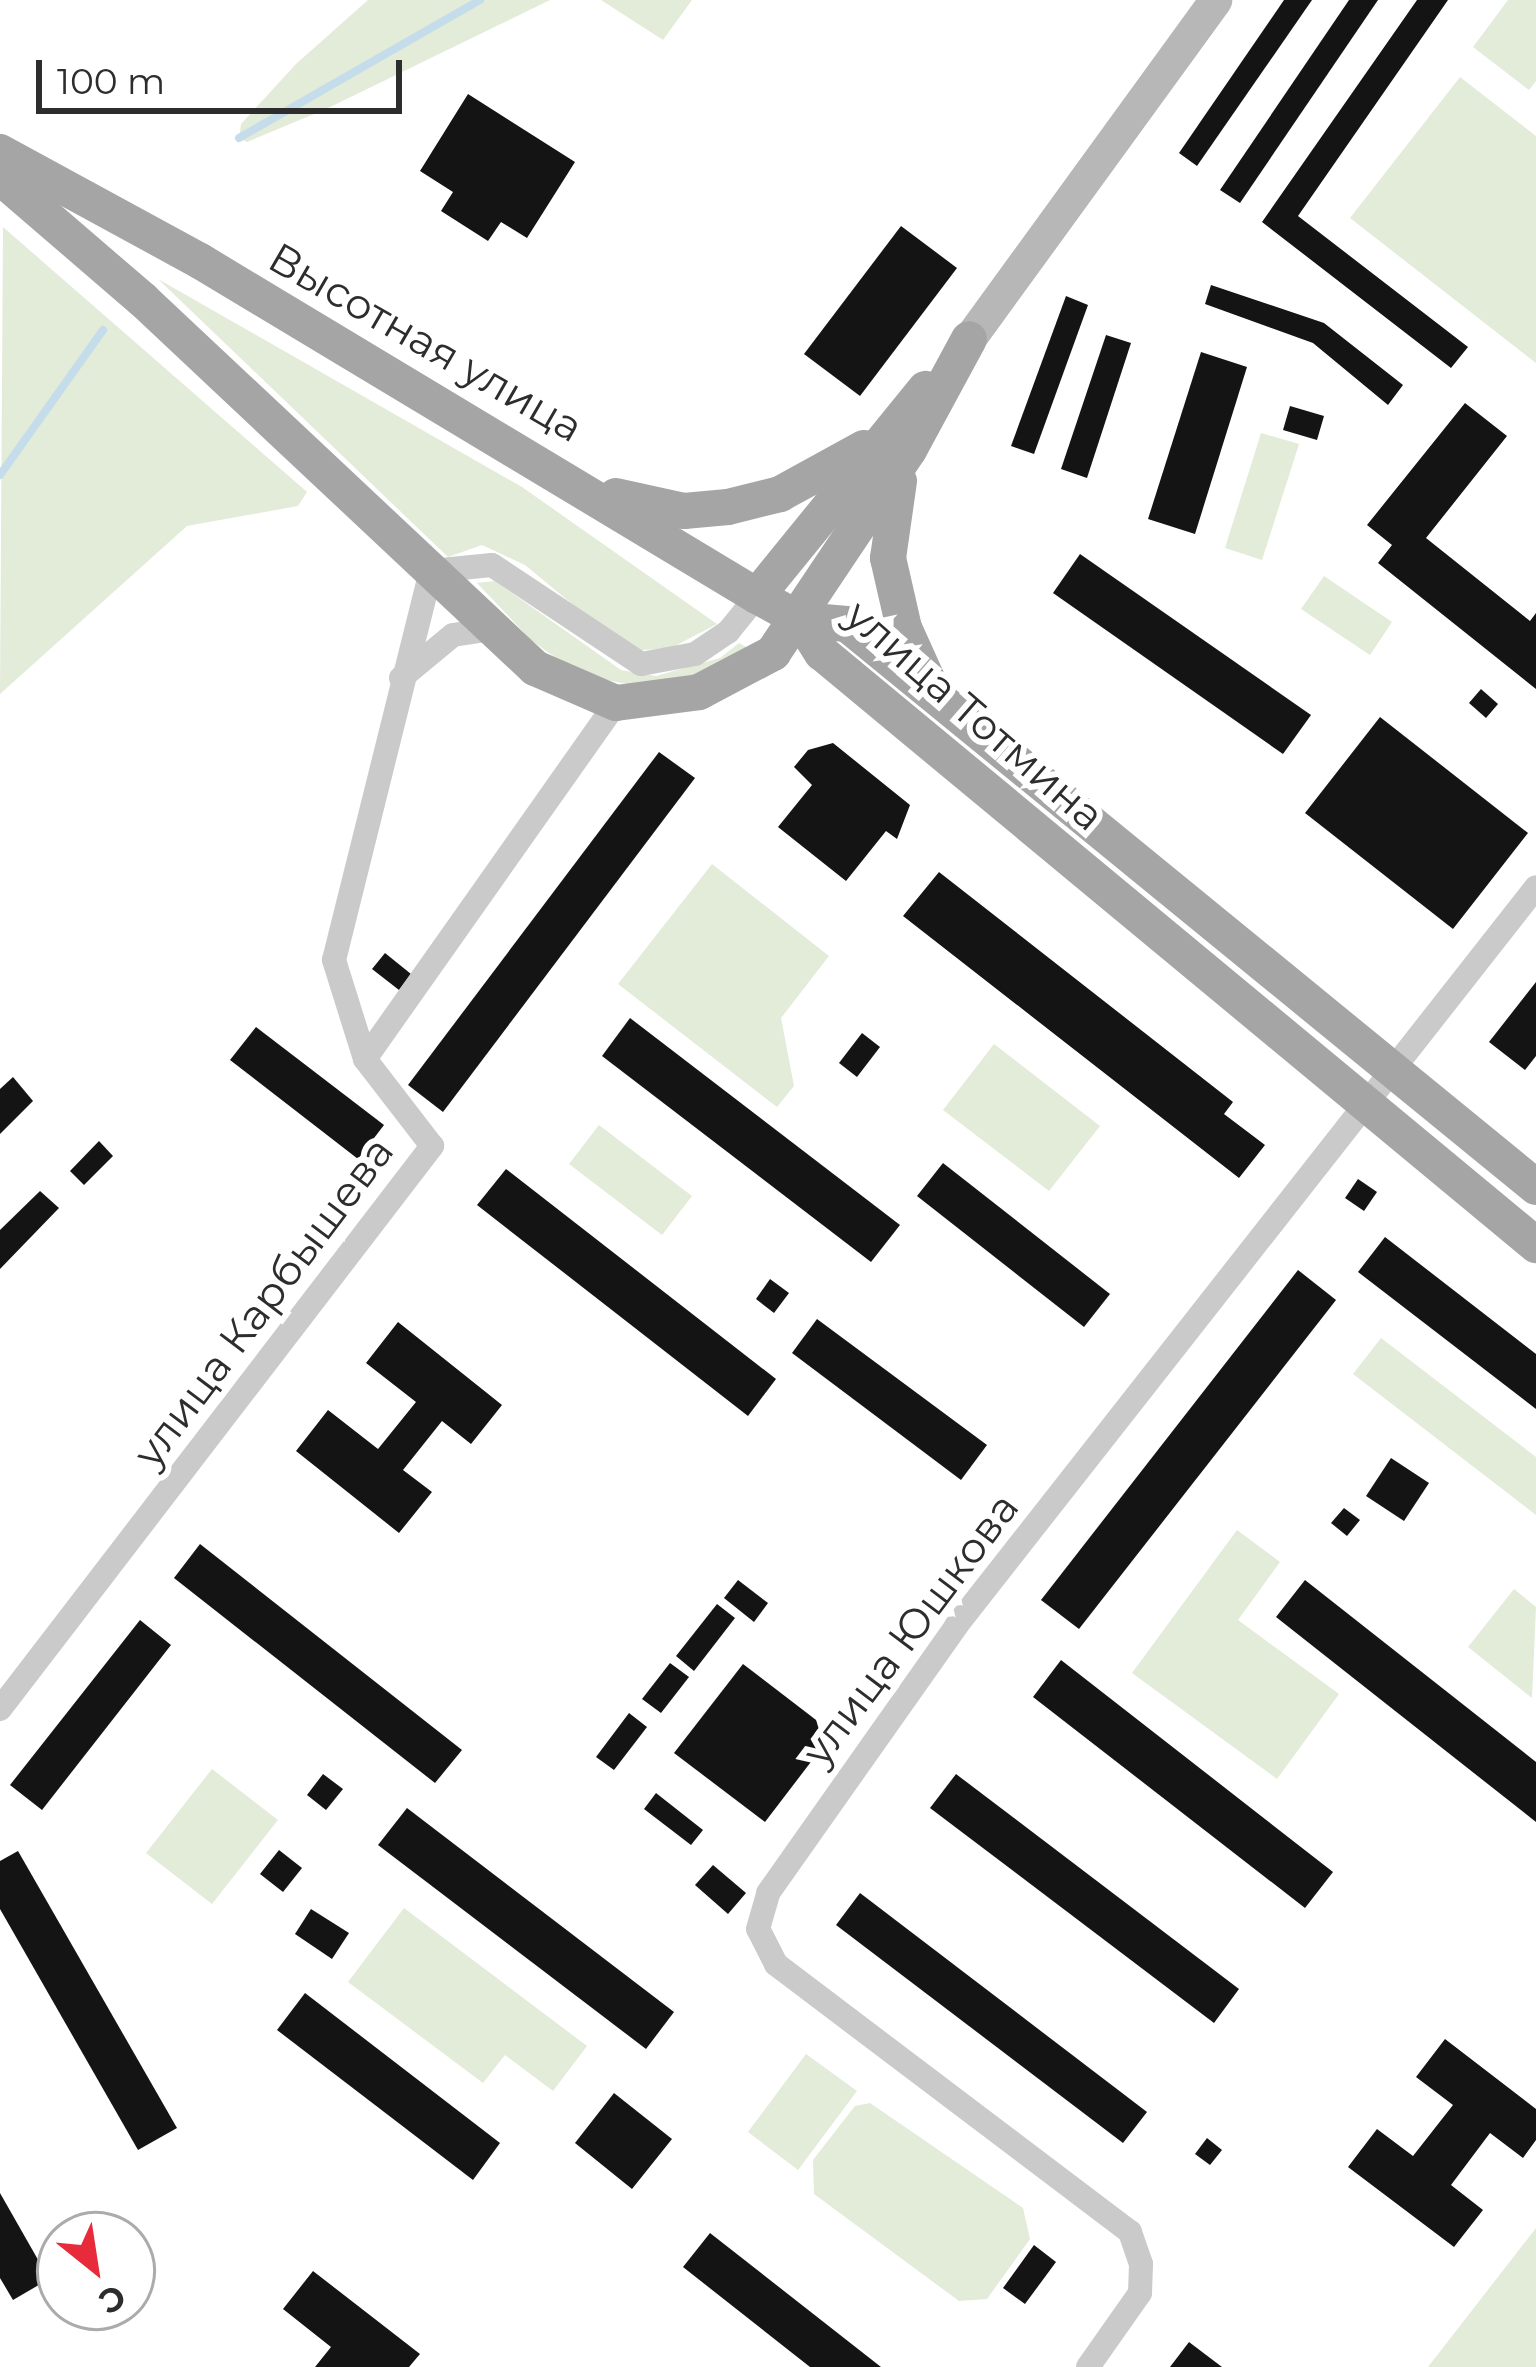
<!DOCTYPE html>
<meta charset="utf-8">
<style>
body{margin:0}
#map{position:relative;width:1536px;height:2367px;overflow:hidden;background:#fff;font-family:Montserrat,sans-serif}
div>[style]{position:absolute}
.green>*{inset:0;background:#e3ebd9}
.stream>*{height:8px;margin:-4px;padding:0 4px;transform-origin:4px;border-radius:4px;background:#c5ddeb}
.building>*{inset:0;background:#141414}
.minor>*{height:24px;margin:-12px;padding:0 12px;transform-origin:12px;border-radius:12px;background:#cacaca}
.secondary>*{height:33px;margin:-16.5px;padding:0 16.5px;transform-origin:16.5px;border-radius:16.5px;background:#b7b7b7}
.primary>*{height:36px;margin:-18px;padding:0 18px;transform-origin:18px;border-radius:18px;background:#a5a5a5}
span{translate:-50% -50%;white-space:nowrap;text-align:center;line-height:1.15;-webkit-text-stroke:12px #fff;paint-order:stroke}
.street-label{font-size:42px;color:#2d2d2d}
.north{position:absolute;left:36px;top:2211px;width:120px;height:120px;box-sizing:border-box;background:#fff;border:3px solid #ababab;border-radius:50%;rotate:150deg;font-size:33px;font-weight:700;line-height:48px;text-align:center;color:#2d2d2d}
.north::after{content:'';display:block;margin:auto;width:42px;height:54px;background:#e72b3b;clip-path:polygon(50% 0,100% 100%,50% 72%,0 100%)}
.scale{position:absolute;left:36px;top:60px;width:366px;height:54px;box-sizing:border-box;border:6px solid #2d2d2d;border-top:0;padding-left:15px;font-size:36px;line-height:42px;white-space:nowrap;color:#2d2d2d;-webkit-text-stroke:9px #fff;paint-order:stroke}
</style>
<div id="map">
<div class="green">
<i style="clip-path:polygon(368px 0,550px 0,326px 109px,247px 142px,239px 138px,241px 124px,296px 64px)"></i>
<i style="clip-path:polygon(601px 0,692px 0,663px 40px)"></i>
<i style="clip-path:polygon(1508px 0,1536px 0,1536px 81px,1529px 90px,1473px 47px)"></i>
<i style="clip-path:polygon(1460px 77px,1536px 136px,1536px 363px,1350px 218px)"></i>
<i style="clip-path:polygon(3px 227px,307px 492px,298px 506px,187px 526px,0 694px)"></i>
<i style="clip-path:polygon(158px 279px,522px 487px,717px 624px,671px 648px,629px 651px,525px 565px,482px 545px,448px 557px)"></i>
<i style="clip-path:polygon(1261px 433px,1299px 444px,1262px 560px,1225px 548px)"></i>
<i style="clip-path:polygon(1324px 576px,1392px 622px,1370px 655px,1301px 609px)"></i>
<i style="clip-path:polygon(495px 581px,621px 670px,656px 676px,720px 658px,739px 643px,748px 648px,683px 683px,643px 687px,580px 675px,531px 640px,477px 583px)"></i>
<i style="clip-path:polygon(712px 864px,829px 956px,781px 1018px,794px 1086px,777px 1107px,618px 984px)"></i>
<i style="clip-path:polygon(994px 1044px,1100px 1126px,1049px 1191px,943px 1110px)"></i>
<i style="clip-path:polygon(599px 1125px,692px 1196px,662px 1235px,569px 1164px)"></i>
<i style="clip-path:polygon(1381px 1338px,1536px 1457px,1536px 1515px,1353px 1374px)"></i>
<i style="clip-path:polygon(1237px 1530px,1280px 1562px,1238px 1620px,1339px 1694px,1277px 1779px,1132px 1673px)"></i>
<i style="clip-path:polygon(1514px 1589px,1536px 1607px,1532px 1698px,1468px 1647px)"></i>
<i style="clip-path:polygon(212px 1769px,278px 1820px,212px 1904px,146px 1853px)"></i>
<i style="clip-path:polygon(404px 1908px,587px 2046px,553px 2091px,505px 2055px,483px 2083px,348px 1982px)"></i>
<i style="clip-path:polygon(806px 2054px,857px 2091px,798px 2170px,748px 2132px)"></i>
<i style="clip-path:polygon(870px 2103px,1023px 2208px,1030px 2239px,987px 2299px,959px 2301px,814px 2194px,813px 2160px,855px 2106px)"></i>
<i style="clip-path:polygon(1536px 2228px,1536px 2367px,1428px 2367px)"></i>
</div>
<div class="stream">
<i style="left:239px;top:138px;width:278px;rotate:-29.8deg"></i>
<i style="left:0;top:475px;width:178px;rotate:-54.6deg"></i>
</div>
<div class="building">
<i style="clip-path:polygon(1284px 0,1312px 0,1197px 166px,1179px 153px)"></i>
<i style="clip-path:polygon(1349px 0,1378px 0,1240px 203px,1220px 190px)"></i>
<i style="clip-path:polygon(1417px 0,1448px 0,1298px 216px,1468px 347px,1451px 368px,1262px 222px)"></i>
<i style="clip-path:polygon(468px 94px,575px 162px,527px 238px,501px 222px,488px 241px,441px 211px,453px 192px,420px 171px)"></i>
<i style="clip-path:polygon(901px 226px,957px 268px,860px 396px,804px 354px)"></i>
<i style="clip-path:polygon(1211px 285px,1324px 323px,1403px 385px,1388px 405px,1313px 343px,1205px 304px)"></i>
<i style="clip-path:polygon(1066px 296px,1088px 305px,1034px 454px,1011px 446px)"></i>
<i style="clip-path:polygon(1106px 335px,1131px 343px,1087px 478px,1061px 469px)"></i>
<i style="clip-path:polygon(1201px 352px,1247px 367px,1195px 534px,1148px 519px)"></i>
<i style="clip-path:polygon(1465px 403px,1507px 436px,1426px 538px,1530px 621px,1536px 613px,1536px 689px,1378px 563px,1392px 545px,1367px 525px)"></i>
<i style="clip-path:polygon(1290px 406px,1324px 416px,1317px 440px,1283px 430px)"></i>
<i style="clip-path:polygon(1080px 554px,1311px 715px,1283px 754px,1053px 593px)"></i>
<i style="clip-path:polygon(1481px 689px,1498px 704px,1486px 718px,1469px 703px)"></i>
<i style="clip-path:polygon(1380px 717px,1528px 833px,1453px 929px,1305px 813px)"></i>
<i style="clip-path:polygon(833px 743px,910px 805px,897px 839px,886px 831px,846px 881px,778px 827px,812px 785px,794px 767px,808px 750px)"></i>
<i style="clip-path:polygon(659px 752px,695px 778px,443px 1112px,408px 1085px)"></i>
<i style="clip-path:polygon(939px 872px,1233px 1102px,1224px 1114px,1265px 1145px,1239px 1178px,903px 916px)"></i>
<i style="clip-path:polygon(385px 953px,411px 974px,399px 990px,372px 969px)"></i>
<i style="clip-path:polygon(1536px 982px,1536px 1056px,1525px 1070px,1489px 1042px)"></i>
<i style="clip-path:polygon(630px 1018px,900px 1225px,871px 1262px,602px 1056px)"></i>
<i style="clip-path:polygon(256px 1027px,384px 1125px,358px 1159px,230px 1060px)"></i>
<i style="clip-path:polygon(862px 1033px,880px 1047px,857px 1077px,839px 1063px)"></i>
<i style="clip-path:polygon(13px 1077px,33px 1101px,0 1134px,0 1089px)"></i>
<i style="clip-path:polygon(99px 1141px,113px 1156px,84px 1185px,70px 1171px)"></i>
<i style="clip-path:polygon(943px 1163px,1110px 1294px,1084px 1327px,917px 1196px)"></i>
<i style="clip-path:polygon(506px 1169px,776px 1379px,748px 1416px,477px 1205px)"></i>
<i style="clip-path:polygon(1358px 1179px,1377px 1192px,1364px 1211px,1345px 1198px)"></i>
<i style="clip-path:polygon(40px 1191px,59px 1208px,0 1269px,0 1230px)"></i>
<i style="clip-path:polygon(1385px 1237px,1536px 1354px,1536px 1409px,1358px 1272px)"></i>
<i style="clip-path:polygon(1298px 1270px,1336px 1300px,1079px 1629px,1041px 1600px)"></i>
<i style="clip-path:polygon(770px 1279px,789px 1293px,774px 1313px,756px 1299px)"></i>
<i style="clip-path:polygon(817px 1319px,987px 1445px,961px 1480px,792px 1353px)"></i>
<i style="clip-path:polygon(398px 1322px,502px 1405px,471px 1444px,442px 1421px,403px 1470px,432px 1492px,399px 1533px,296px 1451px,328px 1410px,378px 1449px,416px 1402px,366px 1363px)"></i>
<i style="clip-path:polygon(1391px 1458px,1429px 1483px,1404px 1521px,1366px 1496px)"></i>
<i style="clip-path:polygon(1344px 1508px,1360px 1520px,1347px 1536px,1331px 1523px)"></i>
<i style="clip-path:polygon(200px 1544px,462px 1750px,435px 1783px,174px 1578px)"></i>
<i style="clip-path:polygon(738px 1580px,768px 1603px,754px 1622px,724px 1598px)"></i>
<i style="clip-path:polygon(1305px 1580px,1536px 1762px,1536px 1822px,1276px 1617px)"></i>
<i style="clip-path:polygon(717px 1604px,735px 1618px,694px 1671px,676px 1656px)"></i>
<i style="clip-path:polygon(140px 1620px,171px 1645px,42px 1810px,10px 1785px)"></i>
<i style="clip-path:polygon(1061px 1660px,1333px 1872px,1305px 1908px,1033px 1697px)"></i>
<i style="clip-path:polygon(670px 1663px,689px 1677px,661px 1713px,642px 1699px)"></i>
<i style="clip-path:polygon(743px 1664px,833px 1733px,765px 1822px,674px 1753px)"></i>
<i style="clip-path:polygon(629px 1713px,647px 1727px,614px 1770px,596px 1757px)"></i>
<i style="clip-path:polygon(323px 1774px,343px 1789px,326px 1810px,307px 1795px)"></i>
<i style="clip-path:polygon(956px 1774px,1239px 1989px,1214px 2023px,930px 1808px)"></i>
<i style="clip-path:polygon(656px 1793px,703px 1830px,691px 1845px,644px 1809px)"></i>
<i style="clip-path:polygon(407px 1808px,674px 2012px,646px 2049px,378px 1845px)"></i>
<i style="clip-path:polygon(279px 1850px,302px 1868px,283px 1892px,260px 1874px)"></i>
<i style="clip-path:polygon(18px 1851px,177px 2128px,138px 2150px,0 1909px,0 1861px)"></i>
<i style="clip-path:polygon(713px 1865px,746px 1893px,728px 1914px,695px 1885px)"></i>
<i style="clip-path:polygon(860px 1893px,1147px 2112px,1123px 2143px,836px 1925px)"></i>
<i style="clip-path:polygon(311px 1909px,349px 1933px,332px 1959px,295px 1934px)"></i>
<i style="clip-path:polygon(305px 1993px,500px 2143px,473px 2180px,277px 2030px)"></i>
<i style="clip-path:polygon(1445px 2039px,1536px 2109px,1536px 2140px,1523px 2158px,1490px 2133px,1451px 2185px,1483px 2210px,1454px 2247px,1348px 2167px,1377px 2129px,1413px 2156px,1453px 2105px,1416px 2077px)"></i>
<i style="clip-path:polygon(614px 2093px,672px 2139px,632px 2189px,575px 2143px)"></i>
<i style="clip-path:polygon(1207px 2138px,1222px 2150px,1210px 2165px,1195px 2154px)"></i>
<i style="clip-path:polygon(0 2193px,49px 2279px,13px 2300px,0 2278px)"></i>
<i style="clip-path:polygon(710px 2233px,881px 2367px,810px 2367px,683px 2267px)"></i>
<i style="clip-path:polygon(1034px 2245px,1056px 2262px,1025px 2304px,1003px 2288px)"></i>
<i style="clip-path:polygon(313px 2271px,420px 2354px,409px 2367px,315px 2367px,331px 2347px,283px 2309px)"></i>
<i style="clip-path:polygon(1189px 2342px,1222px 2367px,1170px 2367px)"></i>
</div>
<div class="minor">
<i style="left:401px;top:678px;width:67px;rotate:-39.6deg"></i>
<i style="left:453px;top:635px;width:38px;rotate:-9deg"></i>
<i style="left:365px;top:1059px;width:436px;rotate:-54.8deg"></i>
<i style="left:0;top:1709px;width:710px;rotate:-52.5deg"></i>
<i style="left:432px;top:1146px;width:110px;rotate:-127.6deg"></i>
<i style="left:365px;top:1059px;width:104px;rotate:-107.4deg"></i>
<i style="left:334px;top:960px;width:401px;rotate:-76deg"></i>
<i style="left:431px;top:571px;width:61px;rotate:-5.6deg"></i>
<i style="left:492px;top:565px;width:179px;rotate:33.6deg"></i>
<i style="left:641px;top:664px;width:55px;rotate:-10.5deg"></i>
<i style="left:695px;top:654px;width:40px;rotate:-34deg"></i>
<i style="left:728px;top:632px;width:46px;rotate:-51.1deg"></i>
<i style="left:1088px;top:2367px;width:90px;rotate:-54.9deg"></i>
<i style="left:1140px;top:2293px;width:29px;rotate:-88deg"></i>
<i style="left:1141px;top:2264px;width:34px;rotate:-109deg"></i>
<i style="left:1130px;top:2232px;width:444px;rotate:-142.9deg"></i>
<i style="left:776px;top:1964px;width:39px;rotate:-117deg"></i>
<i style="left:758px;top:1929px;width:37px;rotate:-74deg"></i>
<i style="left:768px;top:1893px;width:327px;rotate:-54.8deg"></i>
<i style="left:956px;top:1626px;width:939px;rotate:-51.87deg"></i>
</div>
<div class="secondary">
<i style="left:969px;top:339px;width:419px;rotate:-54deg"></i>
</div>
<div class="primary">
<i style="left:0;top:152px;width:228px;rotate:28.6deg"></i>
<i style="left:200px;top:261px;width:650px;rotate:31.02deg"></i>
<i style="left:757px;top:596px;width:50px;rotate:28.6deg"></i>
<i style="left:801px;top:620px;width:46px;rotate:5deg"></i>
<i style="left:847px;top:624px;width:890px;rotate:39.25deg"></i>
<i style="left:0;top:177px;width:189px;rotate:40.7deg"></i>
<i style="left:143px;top:300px;width:538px;rotate:43.19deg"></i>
<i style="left:535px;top:668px;width:88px;rotate:23.4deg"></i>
<i style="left:616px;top:703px;width:84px;rotate:-7.5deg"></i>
<i style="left:699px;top:692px;width:84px;rotate:-27.8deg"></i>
<i style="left:773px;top:653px;width:244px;rotate:-56.2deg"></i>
<i style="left:909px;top:450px;width:126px;rotate:-61.6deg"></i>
<i style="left:899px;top:481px;width:78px;rotate:98.1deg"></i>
<i style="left:888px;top:558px;width:72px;rotate:77.1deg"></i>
<i style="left:904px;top:628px;width:58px;rotate:65.6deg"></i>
<i style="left:616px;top:496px;width:70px;rotate:12.4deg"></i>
<i style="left:684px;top:511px;width:44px;rotate:-5.2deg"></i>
<i style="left:728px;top:507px;width:54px;rotate:-14deg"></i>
<i style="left:780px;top:494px;width:96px;rotate:-28.7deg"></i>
<i style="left:757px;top:596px;width:267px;rotate:-50.9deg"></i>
<i style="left:801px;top:620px;width:39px;rotate:58deg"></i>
<i style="left:822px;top:653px;width:928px;rotate:39.66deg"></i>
</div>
<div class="street-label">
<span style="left:426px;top:342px;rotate:30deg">Высотная улица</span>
<span style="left:975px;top:715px;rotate:41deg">улица Тотмина</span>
<span style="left:263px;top:1302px;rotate:-53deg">улица Карбышева</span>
<span style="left:910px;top:1629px;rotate:-53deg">улица Юшкова</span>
</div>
<div class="north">С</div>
<div class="scale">100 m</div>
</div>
